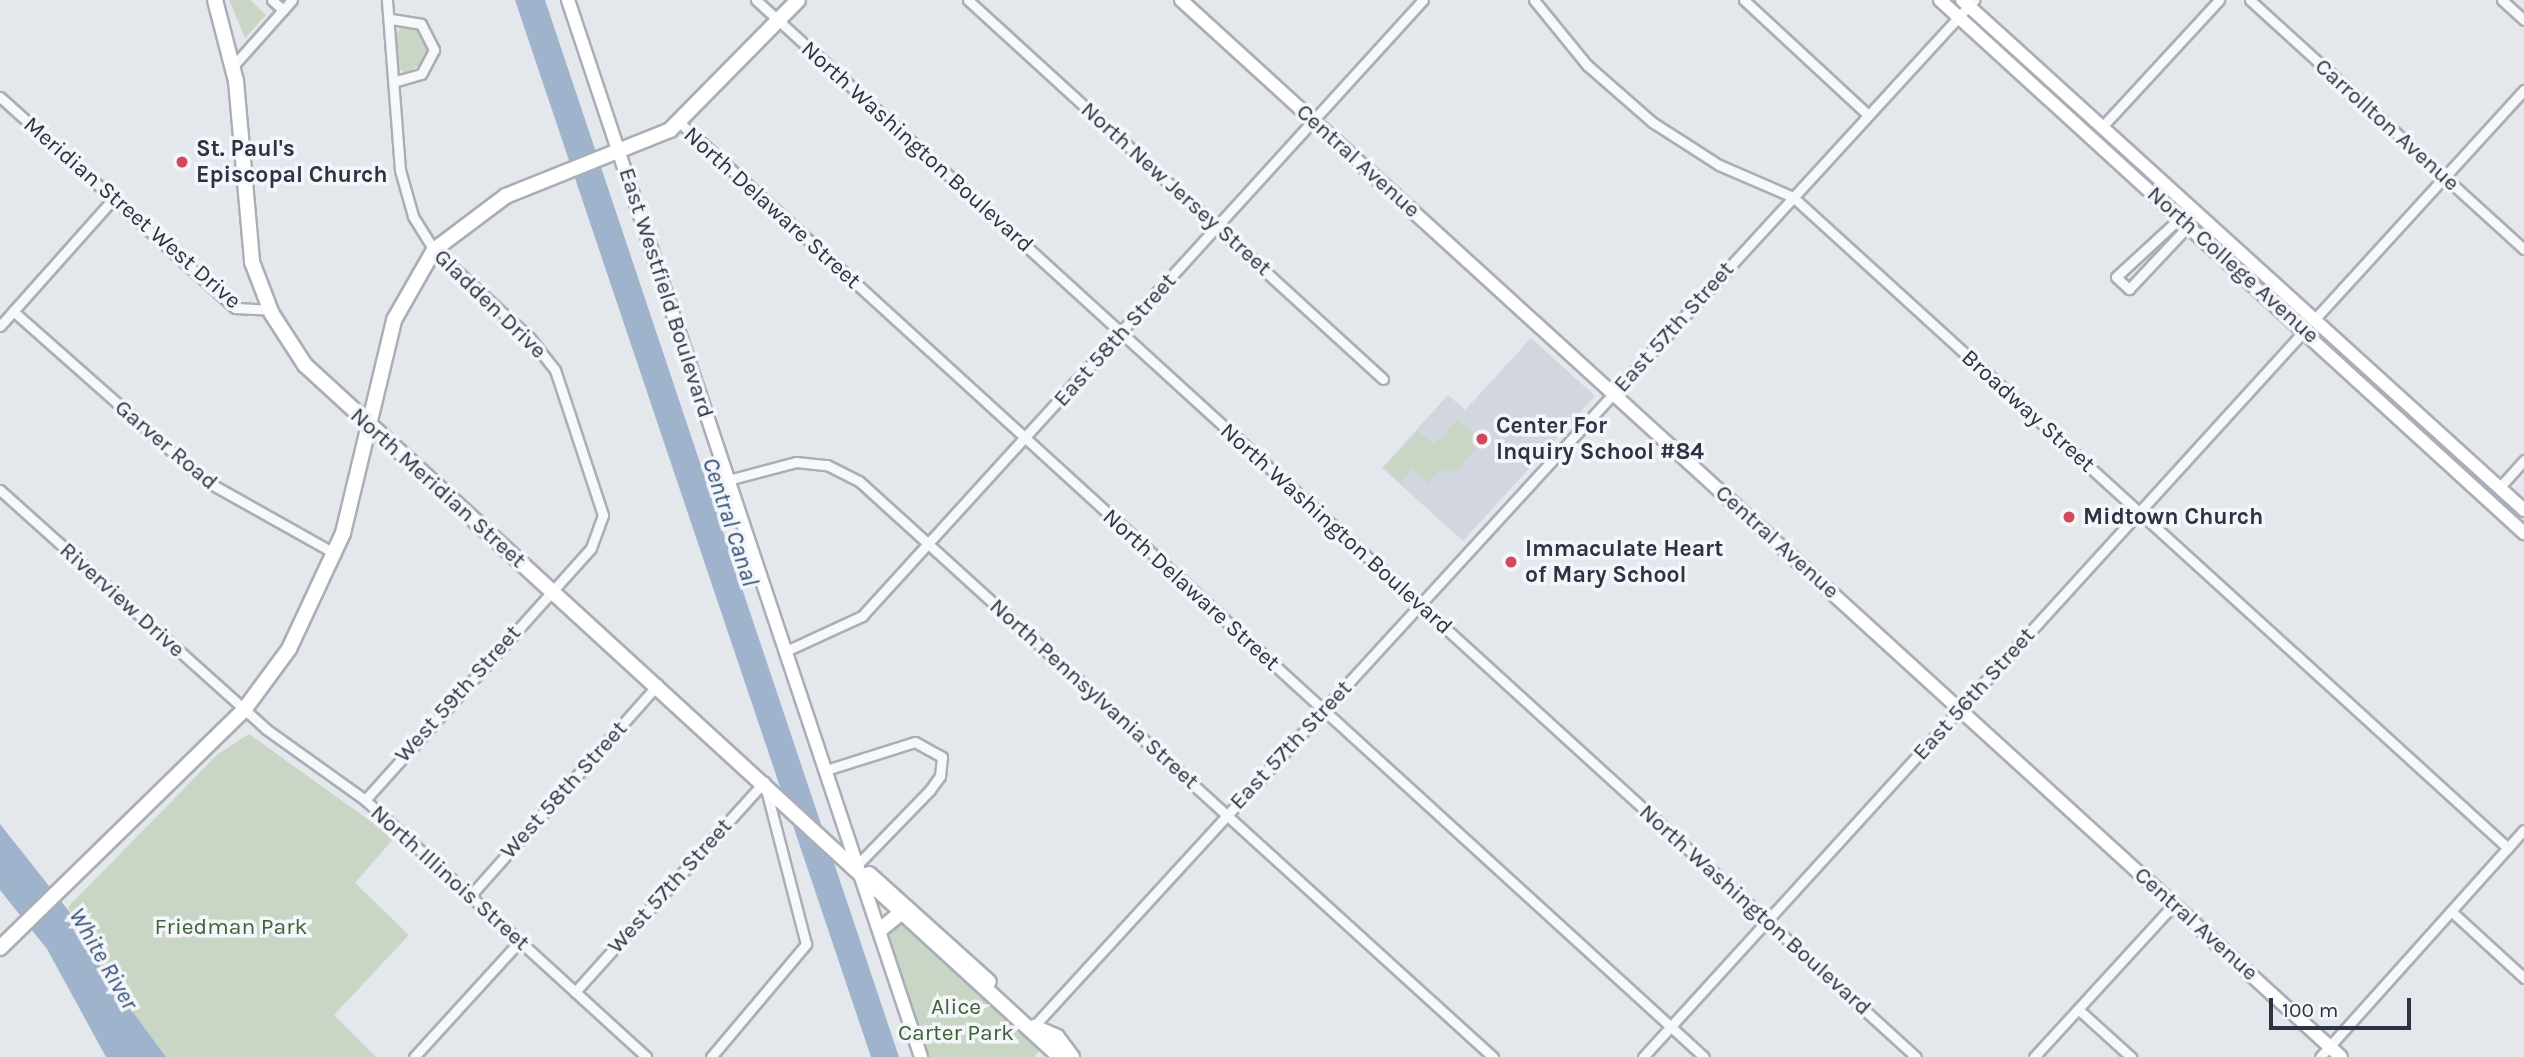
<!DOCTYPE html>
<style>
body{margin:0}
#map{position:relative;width:2524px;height:1057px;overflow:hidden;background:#e4e7ec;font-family:Karla,sans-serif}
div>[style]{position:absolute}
.built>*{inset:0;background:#d2d6de}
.green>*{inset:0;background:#c9d6c5}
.water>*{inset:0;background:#9fb4cc}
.roads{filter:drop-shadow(2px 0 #a9aeb7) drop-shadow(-2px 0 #a9aeb7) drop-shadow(0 2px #a9aeb7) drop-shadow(0 -2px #a9aeb7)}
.minor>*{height:9px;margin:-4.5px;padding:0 4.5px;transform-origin:4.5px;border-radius:4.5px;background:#f7f8fa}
.secondary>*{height:12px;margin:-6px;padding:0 6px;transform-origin:6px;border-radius:6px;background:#fff}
.primary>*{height:14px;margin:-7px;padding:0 7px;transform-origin:7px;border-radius:7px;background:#fff}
.dots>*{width:19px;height:19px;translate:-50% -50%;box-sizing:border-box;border:4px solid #f4f6f9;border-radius:50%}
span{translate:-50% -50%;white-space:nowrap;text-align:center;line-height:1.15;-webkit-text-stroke:7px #f4f6f9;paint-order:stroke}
.street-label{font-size:23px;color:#2b3445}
.poi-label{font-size:23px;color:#2b3445;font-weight:700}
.left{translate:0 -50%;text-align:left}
.park-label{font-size:23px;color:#3f6138}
.water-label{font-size:24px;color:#34527a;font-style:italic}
.scale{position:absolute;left:2269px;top:998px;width:142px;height:32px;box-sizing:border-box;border:4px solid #2b3445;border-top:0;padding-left:9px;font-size:21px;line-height:24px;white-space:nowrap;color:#2b3445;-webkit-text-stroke:5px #f4f6f9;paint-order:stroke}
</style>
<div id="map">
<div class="built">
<i style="clip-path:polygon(1531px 338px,1595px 396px,1463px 541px,1382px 468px,1448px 395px,1465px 410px)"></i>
</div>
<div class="green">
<i style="clip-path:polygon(229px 0,250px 0,266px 15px,245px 38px)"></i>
<i style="clip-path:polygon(402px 25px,422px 33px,428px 48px,423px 63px,405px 74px,399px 68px,396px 36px)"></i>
<i style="clip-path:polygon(1458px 420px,1482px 442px,1456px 471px,1439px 471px,1428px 483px,1412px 469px,1400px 482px,1384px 467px,1418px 431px,1434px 445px)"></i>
<i style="clip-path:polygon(249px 734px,394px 838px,355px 883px,409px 935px,334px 1015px,376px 1057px,166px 1057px,102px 970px,68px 907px,218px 754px)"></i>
<i style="clip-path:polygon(900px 920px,1041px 1049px,1034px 1057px,928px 1057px,888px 933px)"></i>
</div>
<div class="water">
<i style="clip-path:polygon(515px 0,545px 0,899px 1057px,871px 1057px)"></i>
<i style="clip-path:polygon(0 824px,83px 929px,102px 970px,166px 1057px,106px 1057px,47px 949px,0 890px)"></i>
</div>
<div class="roads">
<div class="minor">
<i style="left:272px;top:0;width:15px;rotate:42deg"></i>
<i style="left:756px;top:0;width:1569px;rotate:42.34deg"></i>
<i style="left:968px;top:0;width:562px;rotate:42.4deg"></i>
<i style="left:1534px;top:0;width:84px;rotate:50.8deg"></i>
<i style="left:1587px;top:65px;width:86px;rotate:41.2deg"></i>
<i style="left:1652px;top:122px;width:80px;rotate:32.7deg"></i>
<i style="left:1719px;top:165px;width:81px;rotate:23.4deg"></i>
<i style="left:1793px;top:197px;width:967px;rotate:42.32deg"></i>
<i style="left:1744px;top:0;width:169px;rotate:42.8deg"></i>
<i style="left:2250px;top:0;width:370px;rotate:42.3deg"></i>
<i style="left:2502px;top:0;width:30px;rotate:42deg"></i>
<i style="left:391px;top:19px;width:30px;rotate:9deg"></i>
<i style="left:421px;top:24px;width:29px;rotate:63deg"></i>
<i style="left:434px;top:50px;width:27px;rotate:118deg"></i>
<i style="left:421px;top:74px;width:26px;rotate:164deg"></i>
<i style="left:234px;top:65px;width:87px;rotate:-48.3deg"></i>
<i style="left:0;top:97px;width:316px;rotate:41.9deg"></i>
<i style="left:235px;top:308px;width:35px;rotate:3deg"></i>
<i style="left:679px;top:122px;width:1387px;rotate:42.37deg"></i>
<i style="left:2101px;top:128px;width:174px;rotate:-47.3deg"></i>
<i style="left:2181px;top:217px;width:88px;rotate:137.3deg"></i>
<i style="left:2116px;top:277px;width:18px;rotate:43deg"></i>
<i style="left:2129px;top:289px;width:88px;rotate:-46.8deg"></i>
<i style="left:13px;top:311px;width:255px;rotate:41.5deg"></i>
<i style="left:204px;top:480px;width:151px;rotate:29.3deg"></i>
<i style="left:2313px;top:321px;width:313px;rotate:-47.6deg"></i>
<i style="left:0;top:326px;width:170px;rotate:-48.3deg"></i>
<i style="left:728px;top:480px;width:70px;rotate:-14.8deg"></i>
<i style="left:796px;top:462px;width:31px;rotate:6deg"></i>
<i style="left:827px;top:465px;width:36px;rotate:27deg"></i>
<i style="left:859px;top:481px;width:857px;rotate:42.26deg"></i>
<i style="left:2499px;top:488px;width:38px;rotate:-48deg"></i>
<i style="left:0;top:490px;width:358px;rotate:41.9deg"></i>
<i style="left:266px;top:729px;width:122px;rotate:35.6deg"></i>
<i style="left:365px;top:800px;width:381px;rotate:42.4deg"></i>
<i style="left:786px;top:651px;width:84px;rotate:-24.7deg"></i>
<i style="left:862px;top:616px;width:833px;rotate:-47.68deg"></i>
<i style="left:826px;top:770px;width:93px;rotate:-17.5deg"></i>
<i style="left:915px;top:742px;width:31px;rotate:29deg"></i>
<i style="left:942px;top:757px;width:19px;rotate:96deg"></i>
<i style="left:940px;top:776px;width:17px;rotate:126deg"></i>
<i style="left:930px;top:790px;width:105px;rotate:134.2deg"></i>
<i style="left:365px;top:800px;width:338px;rotate:-48.1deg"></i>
<i style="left:591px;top:548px;width:35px;rotate:-70deg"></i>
<i style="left:603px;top:515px;width:153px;rotate:-108.3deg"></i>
<i style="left:555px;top:370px;width:41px;rotate:-128deg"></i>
<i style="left:530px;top:338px;width:130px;rotate:-137.5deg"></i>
<i style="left:434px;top:250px;width:40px;rotate:-122deg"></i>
<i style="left:413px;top:216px;width:48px;rotate:-105.8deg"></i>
<i style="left:400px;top:170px;width:170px;rotate:-94.4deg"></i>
<i style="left:470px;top:896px;width:283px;rotate:-48.4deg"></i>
<i style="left:2451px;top:911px;width:99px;rotate:42.5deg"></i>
<i style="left:575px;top:992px;width:283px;rotate:-48deg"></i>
<i style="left:2078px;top:1009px;width:72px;rotate:42.2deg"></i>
<i style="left:1034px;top:1026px;width:1392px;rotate:-47.5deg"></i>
<i style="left:414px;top:1057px;width:157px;rotate:-47.6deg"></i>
<i style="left:711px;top:1057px;width:148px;rotate:-49.9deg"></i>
<i style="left:806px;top:944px;width:160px;rotate:-104.5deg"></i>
<i style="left:1643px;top:1057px;width:983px;rotate:-47.68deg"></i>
<i style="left:2034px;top:1057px;width:207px;rotate:-47.5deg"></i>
<i style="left:2320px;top:1057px;width:305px;rotate:-48.1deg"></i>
</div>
<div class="secondary">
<i style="left:568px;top:0;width:1114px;rotate:71.53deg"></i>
<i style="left:1181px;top:0;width:1569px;rotate:42.34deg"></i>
<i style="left:1940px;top:0;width:791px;rotate:42.39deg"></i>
<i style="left:1962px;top:0;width:759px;rotate:42.22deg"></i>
</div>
<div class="primary">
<i style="left:215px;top:0;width:84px;rotate:75.5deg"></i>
<i style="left:236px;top:81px;width:182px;rotate:84.9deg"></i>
<i style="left:252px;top:262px;width:56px;rotate:69deg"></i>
<i style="left:272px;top:314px;width:61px;rotate:57.1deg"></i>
<i style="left:305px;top:365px;width:1024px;rotate:42.51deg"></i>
<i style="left:869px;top:874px;width:161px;rotate:42deg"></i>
<i style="left:881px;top:929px;width:26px;rotate:-39deg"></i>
<i style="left:0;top:948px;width:341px;rotate:-44.3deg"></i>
<i style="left:244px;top:710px;width:76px;rotate:-53.6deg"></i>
<i style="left:289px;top:649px;width:128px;rotate:-65deg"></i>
<i style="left:343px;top:533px;width:219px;rotate:-76.5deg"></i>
<i style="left:394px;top:320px;width:81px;rotate:-60.3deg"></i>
<i style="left:434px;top:250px;width:90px;rotate:-36.9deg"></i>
<i style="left:506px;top:196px;width:177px;rotate:-21.9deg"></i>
<i style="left:670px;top:130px;width:182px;rotate:-45.4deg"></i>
<i style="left:1034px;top:1027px;width:25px;rotate:23deg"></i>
<i style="left:1057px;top:1037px;width:25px;rotate:53deg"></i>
</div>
</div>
<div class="dots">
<i style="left:182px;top:162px;background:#d1495b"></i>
<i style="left:1482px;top:439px;background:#d1495b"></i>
<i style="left:2069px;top:517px;background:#d1495b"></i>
<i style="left:1511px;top:562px;background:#d1495b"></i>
</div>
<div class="street-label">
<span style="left:2387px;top:125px;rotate:42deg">Carrollton Avenue</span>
<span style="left:917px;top:147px;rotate:42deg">North Washington Boulevard</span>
<span style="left:1358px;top:161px;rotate:42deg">Central Avenue</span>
<span style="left:1176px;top:189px;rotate:42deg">North New Jersey Street</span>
<span style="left:772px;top:208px;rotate:42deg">North Delaware Street</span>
<span style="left:132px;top:213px;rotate:41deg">Meridian Street West Drive</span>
<span style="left:2233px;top:265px;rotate:42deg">North College Avenue</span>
<span style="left:666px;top:293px;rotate:72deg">East Westfield Boulevard</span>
<span style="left:490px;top:304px;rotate:44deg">Gladden Drive</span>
<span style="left:1674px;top:327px;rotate:-48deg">East 57th Street</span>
<span style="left:1115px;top:340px;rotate:-48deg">East 58th Street</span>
<span style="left:2028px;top:411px;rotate:42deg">Broadway Street</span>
<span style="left:166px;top:445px;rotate:40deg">Garver Road</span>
<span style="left:438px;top:488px;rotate:42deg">North Meridian Street</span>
<span style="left:1336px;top:529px;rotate:42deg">North Washington Boulevard</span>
<span style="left:1777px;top:542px;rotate:42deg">Central Avenue</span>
<span style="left:1191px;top:590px;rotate:42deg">North Delaware Street</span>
<span style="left:122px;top:600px;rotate:42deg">Riverview Drive</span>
<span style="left:458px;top:694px;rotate:-48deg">West 59th Street</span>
<span style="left:1094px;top:694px;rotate:42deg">North Pennsylvania Street</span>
<span style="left:1974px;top:694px;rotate:-48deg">East 56th Street</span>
<span style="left:1291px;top:745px;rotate:-47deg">East 57th Street</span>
<span style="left:564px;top:790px;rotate:-48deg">West 58th Street</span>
<span style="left:450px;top:878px;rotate:42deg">North Illinois Street</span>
<span style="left:670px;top:886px;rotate:-48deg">West 57th Street</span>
<span style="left:1755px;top:910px;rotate:42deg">North Washington Boulevard</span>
<span style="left:2196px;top:924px;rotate:42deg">Central Avenue</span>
</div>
<div class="poi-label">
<span class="left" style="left:196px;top:162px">St. Paul's<br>Episcopal Church</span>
<span class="left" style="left:1496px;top:439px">Center For<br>Inquiry School #84</span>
<span class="left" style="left:2083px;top:517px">Midtown Church</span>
<span class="left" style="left:1525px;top:562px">Immaculate Heart<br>of Mary School</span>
</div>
<div class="park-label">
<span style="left:231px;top:927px">Friedman Park</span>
<span style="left:956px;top:1020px">Alice<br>Carter Park</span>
</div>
<div class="water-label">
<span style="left:730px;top:522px;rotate:72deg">Central Canal</span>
<span style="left:103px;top:959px;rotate:60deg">White River</span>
</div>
<div class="scale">100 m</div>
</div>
